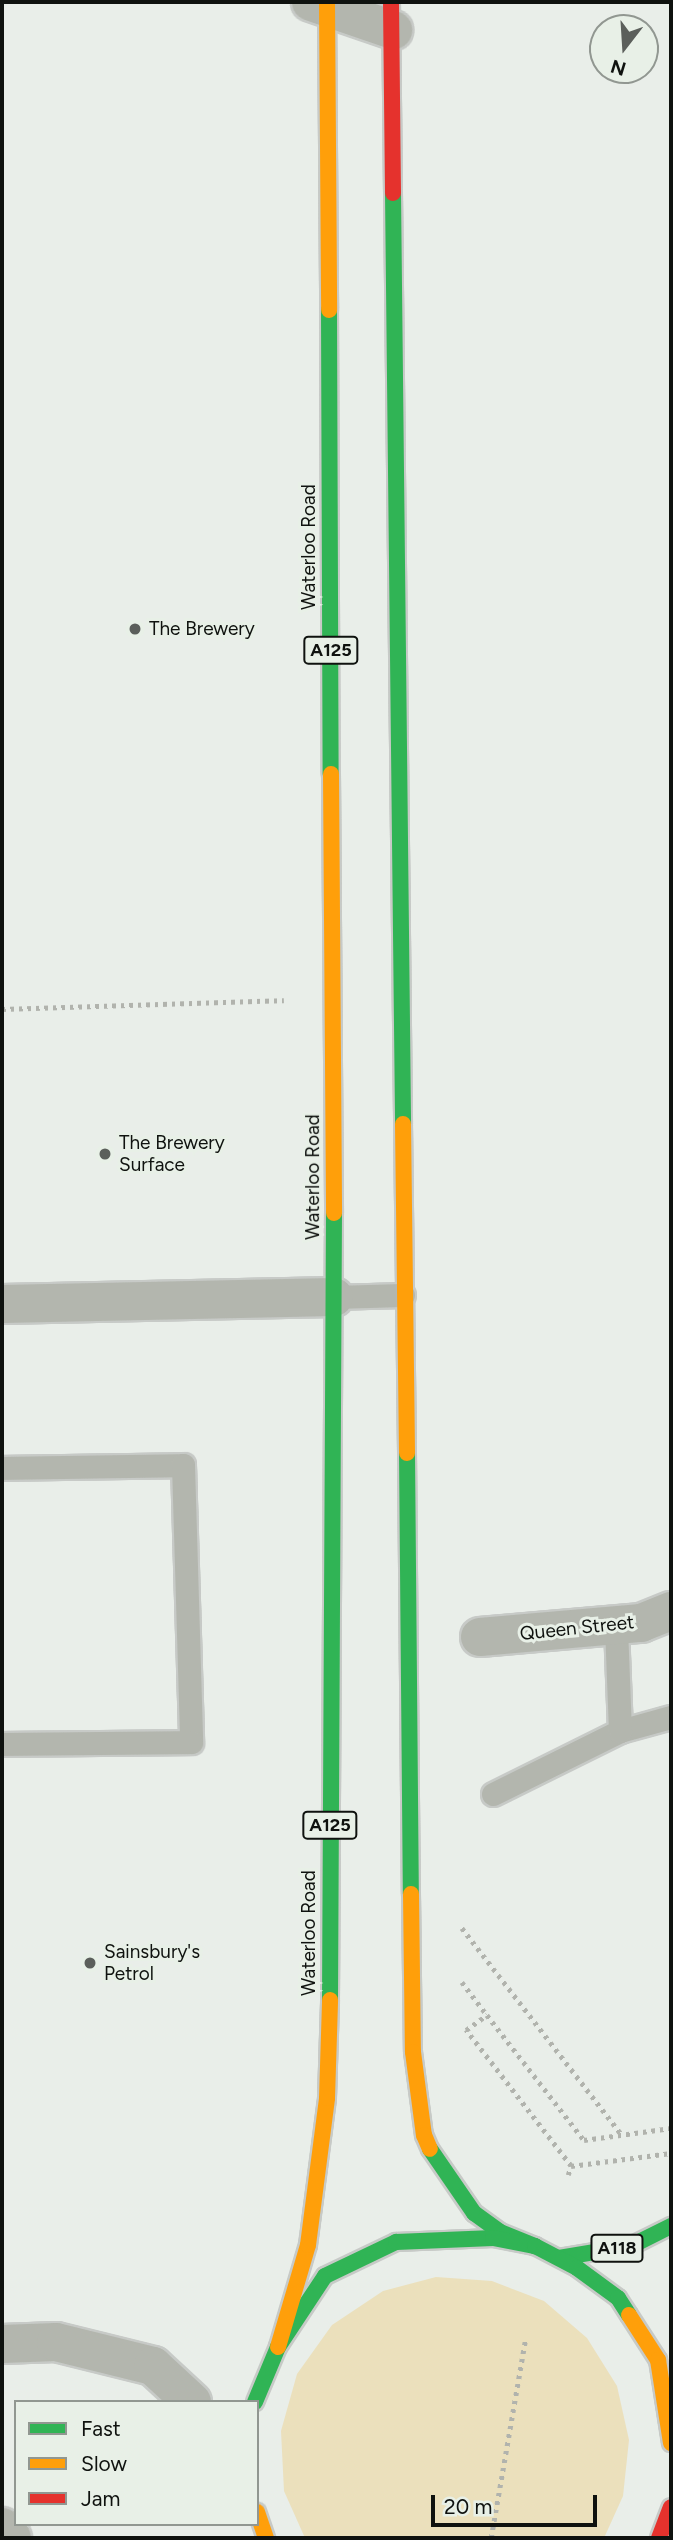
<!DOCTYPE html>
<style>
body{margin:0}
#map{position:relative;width:673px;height:2540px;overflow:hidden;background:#e9eee9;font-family:Figtree,sans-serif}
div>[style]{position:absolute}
.green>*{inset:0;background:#ebe0bc}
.path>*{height:4.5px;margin-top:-2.25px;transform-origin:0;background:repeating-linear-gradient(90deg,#b1b3ad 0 3.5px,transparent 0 8.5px)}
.roads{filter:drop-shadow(2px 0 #c7cac7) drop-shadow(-2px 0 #c7cac7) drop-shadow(0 2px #c7cac7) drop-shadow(0 -2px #c7cac7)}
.lane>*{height:23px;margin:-11.5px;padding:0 11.5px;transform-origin:11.5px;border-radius:11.5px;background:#b3b6ae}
.street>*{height:38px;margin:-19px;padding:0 19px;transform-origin:19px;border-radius:19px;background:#b3b6ae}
.fast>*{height:16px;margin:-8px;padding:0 8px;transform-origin:8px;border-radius:8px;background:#30b455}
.slow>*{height:16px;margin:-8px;padding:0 8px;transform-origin:8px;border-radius:8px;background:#ff9f0a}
.jam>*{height:16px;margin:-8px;padding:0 8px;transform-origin:8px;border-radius:8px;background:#e5322d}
.dots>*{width:19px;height:19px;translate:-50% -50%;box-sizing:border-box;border:4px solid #e8f0e7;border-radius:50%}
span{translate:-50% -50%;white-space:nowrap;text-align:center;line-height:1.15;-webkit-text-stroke:6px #e8f0e7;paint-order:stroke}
.shield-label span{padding:2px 5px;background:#e8f0e7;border:2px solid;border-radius:5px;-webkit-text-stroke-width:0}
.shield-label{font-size:18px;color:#0f120f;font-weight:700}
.street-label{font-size:19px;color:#0f120f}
.poi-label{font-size:19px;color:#0f120f}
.left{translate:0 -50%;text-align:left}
.frame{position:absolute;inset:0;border:4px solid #0f120f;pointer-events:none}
.legend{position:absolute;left:14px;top:2400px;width:245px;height:126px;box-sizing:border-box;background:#e8f0e7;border:2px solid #919791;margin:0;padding:9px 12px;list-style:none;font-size:21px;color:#0f120f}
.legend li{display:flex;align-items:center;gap:14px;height:35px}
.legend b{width:35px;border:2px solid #919791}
.north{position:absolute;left:589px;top:14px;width:70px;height:70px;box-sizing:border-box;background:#e8f0e7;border:2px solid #919791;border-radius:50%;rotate:197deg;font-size:19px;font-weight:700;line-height:28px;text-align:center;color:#0f120f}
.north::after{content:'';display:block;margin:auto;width:24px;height:32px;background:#5b5f5b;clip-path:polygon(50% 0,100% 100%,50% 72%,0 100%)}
.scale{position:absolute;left:431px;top:2495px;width:166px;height:32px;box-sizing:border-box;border:4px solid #0f120f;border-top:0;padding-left:9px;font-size:21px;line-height:24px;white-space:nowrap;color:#0f120f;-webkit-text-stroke:5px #e8f0e7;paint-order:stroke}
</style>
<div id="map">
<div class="green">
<i style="clip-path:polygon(436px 2277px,492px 2281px,544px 2301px,587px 2338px,617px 2386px,629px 2440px,623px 2496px,604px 2538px,305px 2538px,284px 2491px,281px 2431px,297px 2374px,332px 2325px,383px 2291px)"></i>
</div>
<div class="path">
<i style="left:2px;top:1009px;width:282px;rotate:-1.8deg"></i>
<i style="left:462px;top:1928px;width:260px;rotate:52.3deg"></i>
<i style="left:462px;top:1982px;width:41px;rotate:52.9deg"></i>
<i style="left:571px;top:2166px;width:101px;rotate:-7.4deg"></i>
<i style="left:568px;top:2175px;width:9px;rotate:-72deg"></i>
<i style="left:571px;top:2166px;width:172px;rotate:-127.7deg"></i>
<i style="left:466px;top:2030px;width:26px;rotate:-36deg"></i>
<i style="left:487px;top:2015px;width:158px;rotate:52.2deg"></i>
<i style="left:584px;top:2140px;width:88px;rotate:-7.9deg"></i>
<i style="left:491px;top:2538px;width:200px;rotate:-80.2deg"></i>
</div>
<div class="roads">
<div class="lane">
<i style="left:334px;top:1297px;width:69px;rotate:-1.7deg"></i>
<i style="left:2px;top:1468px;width:181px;rotate:-0.9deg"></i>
<i style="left:183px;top:1465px;width:277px;rotate:88.3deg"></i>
<i style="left:191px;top:1742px;width:189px;rotate:179.4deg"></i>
<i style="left:620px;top:1731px;width:53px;rotate:-15.4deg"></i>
<i style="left:493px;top:1794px;width:142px;rotate:-26.4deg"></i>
<i style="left:620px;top:1731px;width:106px;rotate:-92.2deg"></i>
</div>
<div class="street">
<i style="left:311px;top:2px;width:87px;rotate:18.9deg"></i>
<i style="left:2px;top:1304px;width:332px;rotate:-1.2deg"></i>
<i style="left:480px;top:1637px;width:162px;rotate:-5deg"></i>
<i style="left:641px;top:1623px;width:32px;rotate:-22deg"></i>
<i style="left:2px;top:2344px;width:54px;rotate:-2.1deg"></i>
<i style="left:56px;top:2342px;width:100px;rotate:13.9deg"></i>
<i style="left:153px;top:2366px;width:53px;rotate:42.7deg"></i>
<i style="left:2px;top:2527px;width:15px;rotate:48deg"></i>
</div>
<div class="fast">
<i style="left:393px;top:193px;width:931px;rotate:89.38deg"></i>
<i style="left:329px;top:310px;width:464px;rotate:89.8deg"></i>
<i style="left:407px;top:1453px;width:441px;rotate:89.5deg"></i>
<i style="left:330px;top:2000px;width:787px;rotate:-89.71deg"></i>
<i style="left:430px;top:2149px;width:78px;rotate:55.5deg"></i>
<i style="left:474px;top:2213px;width:32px;rotate:36deg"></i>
<i style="left:500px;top:2232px;width:38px;rotate:22deg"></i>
<i style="left:559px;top:2258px;width:73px;rotate:-9.5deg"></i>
<i style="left:631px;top:2246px;width:45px;rotate:-26.6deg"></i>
<i style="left:255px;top:2402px;width:60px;rotate:-67.3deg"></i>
<i style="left:278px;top:2347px;width:85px;rotate:-56.5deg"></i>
<i style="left:325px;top:2276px;width:79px;rotate:-25.6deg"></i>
<i style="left:396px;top:2242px;width:97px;rotate:-2.4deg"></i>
<i style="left:493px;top:2238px;width:43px;rotate:10.8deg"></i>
<i style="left:535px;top:2246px;width:47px;rotate:27.6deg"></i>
<i style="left:577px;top:2268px;width:51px;rotate:36.2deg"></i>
<i style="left:618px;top:2298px;width:20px;rotate:57deg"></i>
</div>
<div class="slow">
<i style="left:327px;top:2px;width:308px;rotate:89.6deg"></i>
<i style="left:331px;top:774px;width:439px;rotate:89.6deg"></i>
<i style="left:403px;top:1124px;width:329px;rotate:89.3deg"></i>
<i style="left:411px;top:1894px;width:158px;rotate:89.3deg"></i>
<i style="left:413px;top:2052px;width:84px;rotate:82.5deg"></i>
<i style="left:424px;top:2135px;width:15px;rotate:67deg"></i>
<i style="left:629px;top:2315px;width:54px;rotate:57.2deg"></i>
<i style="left:658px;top:2360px;width:84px;rotate:81.1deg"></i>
<i style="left:278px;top:2347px;width:106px;rotate:-73.6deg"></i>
<i style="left:308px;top:2245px;width:148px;rotate:-82.6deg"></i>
<i style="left:327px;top:2098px;width:98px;rotate:-88.2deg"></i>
<i style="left:257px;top:2512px;width:28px;rotate:71deg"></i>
</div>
<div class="jam">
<i style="left:391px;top:2px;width:191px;rotate:89.4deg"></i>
<i style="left:659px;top:2538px;width:33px;rotate:-69deg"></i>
</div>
</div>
<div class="dots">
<i style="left:135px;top:629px;background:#5b5f5b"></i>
<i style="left:105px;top:1154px;background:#5b5f5b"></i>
<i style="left:90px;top:1963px;background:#5b5f5b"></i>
</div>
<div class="shield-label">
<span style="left:331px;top:650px">A125</span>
<span style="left:330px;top:1825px">A125</span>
<span style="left:617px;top:2248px">A118</span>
</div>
<div class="street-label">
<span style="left:309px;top:547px;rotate:-90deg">Waterloo Road</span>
<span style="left:313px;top:1177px;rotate:-90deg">Waterloo Road</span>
<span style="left:577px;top:1628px;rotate:-6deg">Queen Street</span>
<span style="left:309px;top:1933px;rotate:-90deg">Waterloo Road</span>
</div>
<div class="poi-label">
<span class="left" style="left:149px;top:629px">The Brewery</span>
<span class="left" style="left:119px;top:1154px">The Brewery<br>Surface</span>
<span class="left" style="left:104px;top:1963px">Sainsbury's<br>Petrol</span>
</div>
<div class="frame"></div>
<ul class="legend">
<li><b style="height:9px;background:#30b455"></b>Fast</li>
<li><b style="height:9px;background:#ff9f0a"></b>Slow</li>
<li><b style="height:9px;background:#e5322d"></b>Jam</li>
</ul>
<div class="north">N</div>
<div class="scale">20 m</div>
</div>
